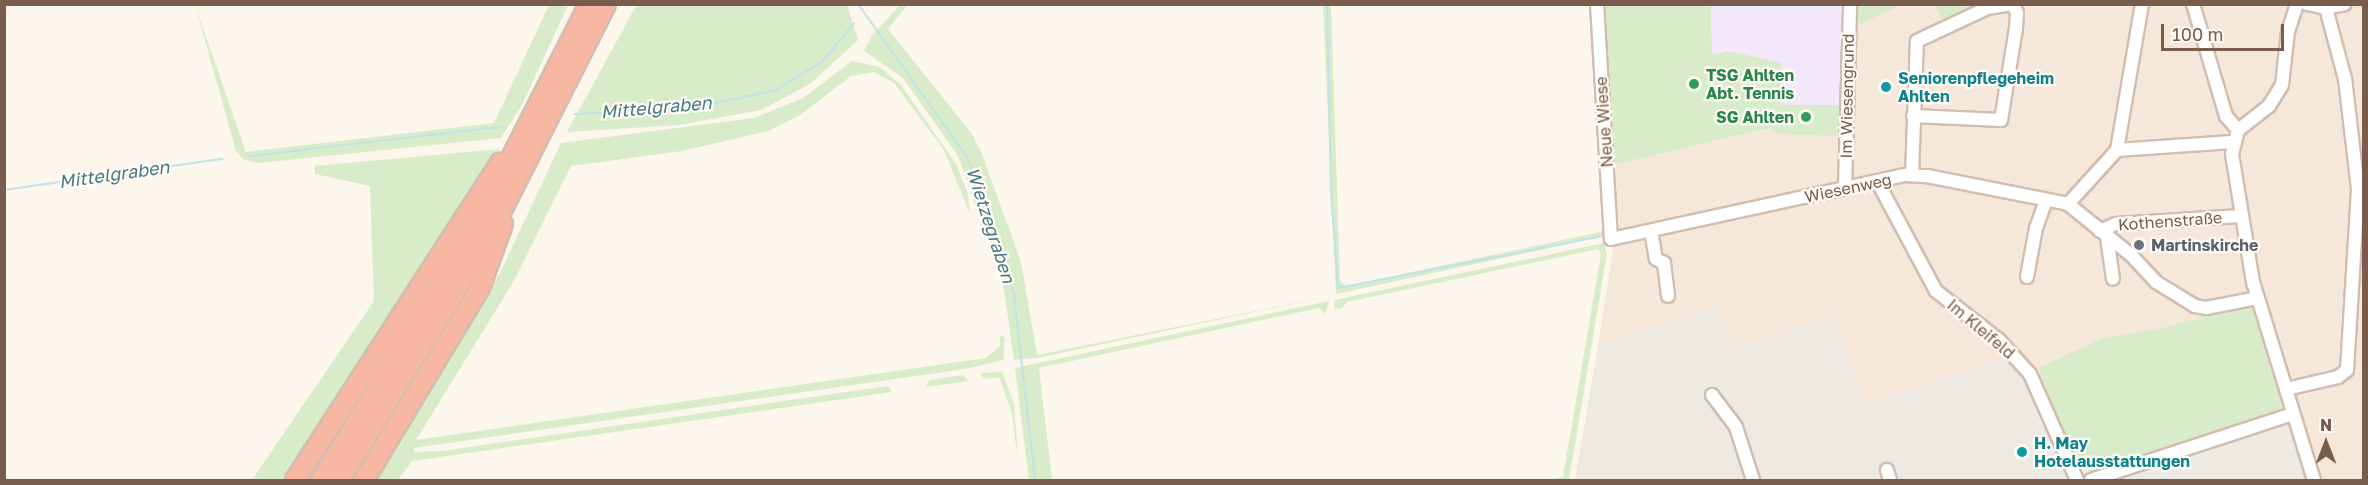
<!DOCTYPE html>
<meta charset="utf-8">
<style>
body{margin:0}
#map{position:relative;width:2368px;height:485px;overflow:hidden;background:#fdf6ec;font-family:"Golos Text",sans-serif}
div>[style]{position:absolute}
.residential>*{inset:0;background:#f5e8da}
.industrial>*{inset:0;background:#efe9e4}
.education>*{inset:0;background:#f3e8fa}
.green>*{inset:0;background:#d8ecc9}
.stream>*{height:2px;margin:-1px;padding:0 1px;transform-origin:1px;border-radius:1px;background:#bfe3e8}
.roads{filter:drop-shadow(2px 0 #d1beb0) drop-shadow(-2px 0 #d1beb0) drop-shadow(0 2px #d1beb0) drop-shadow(0 -2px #d1beb0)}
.minor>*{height:12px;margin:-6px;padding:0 6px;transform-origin:6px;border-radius:6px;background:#fff}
.highway>*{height:18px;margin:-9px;padding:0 9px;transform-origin:9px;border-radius:9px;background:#f7b7a3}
.dots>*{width:16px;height:16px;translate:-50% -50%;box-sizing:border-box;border:3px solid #fffaf3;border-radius:50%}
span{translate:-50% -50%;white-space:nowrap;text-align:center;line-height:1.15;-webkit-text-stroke:4.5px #fffaf3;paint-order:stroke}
.leisure-label{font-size:16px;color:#27864d;font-weight:700}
.left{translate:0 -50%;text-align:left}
.right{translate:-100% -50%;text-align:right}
.culture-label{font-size:16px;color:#0d838f;font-weight:700}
.street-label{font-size:16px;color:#7a5c4d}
.worship-label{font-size:16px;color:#5b616d;font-weight:700}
.water-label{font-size:18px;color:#437c86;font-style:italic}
.frame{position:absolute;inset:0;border:6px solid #7a5c4d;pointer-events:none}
.north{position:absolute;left:2296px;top:413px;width:60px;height:60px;-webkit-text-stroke:4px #fffaf3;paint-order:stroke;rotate:0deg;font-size:16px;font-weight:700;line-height:24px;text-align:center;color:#7a5c4d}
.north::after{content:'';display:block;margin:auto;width:21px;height:27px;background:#7a5c4d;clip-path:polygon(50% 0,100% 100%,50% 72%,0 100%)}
.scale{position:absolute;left:2161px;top:24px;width:123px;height:27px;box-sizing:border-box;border:3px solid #7a5c4d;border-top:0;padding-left:8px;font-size:18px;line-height:21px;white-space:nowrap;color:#7a5c4d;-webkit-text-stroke:4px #fffaf3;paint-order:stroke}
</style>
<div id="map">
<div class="residential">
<i style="clip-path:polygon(1853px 5px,2363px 5px,2363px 480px,2320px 480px,2297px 406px,2093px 473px,2085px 470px,2078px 466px,2037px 369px,2021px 354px,1864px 405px,1835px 317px,1734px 350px,1719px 306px,1598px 346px,1617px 223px,1613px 165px,1771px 128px)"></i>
</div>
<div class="industrial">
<i style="clip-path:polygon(1719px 306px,1734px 350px,1835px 316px,1864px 405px,2008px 358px,2028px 378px,2071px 480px,1575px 480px,1598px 346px)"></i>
<i style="clip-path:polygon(2291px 422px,2309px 480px,2109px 480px)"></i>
</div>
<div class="education">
<i style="clip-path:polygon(1711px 5px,1847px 5px,1843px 105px,1781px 105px,1712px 55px)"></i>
</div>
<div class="green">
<i style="clip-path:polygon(637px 4px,847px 5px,858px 40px,810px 84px,761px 110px,679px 125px,567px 132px)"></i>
<i style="clip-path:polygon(901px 4px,908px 5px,888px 29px,972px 134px,982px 154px,1021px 262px,1037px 355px,1325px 297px,1037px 358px,1014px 360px,1003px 283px,958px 156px,903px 78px,864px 51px,872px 35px)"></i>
<i style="clip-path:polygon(195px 5px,246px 152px,494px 123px,549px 5px,568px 5px,523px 103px,501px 138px,258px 163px,244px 160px,236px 151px)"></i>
<i style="clip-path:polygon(1323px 5px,1331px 5px,1340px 280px,1346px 286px,1601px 232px,1606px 224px,1605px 236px,1336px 294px)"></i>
<i style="clip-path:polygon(1602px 5px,1711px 5px,1712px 55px,1728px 51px,1782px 63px,1781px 105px,1843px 105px,1842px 136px,1780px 134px,1770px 128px,1613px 165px)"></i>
<i style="clip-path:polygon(1854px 5px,1901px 5px,1861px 24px,1854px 15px)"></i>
<i style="clip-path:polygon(1934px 5px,1964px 5px,1968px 13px,1944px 21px)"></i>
<i style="clip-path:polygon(852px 61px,880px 67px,901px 85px,956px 164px,968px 194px,970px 214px,944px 150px,894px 83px,874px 72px,851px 76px,800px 115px,768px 131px,682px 151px,571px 166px,515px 279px,416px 440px,986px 358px,1000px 346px,1000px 336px,1005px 337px,1003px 360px,965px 369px,414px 448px,414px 452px,442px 451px,888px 386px,892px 392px,412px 461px,398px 480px,374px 480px,501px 271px,561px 143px,754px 118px,803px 98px)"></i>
<i style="clip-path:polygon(500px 149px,283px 480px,252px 480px,374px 301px,370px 186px,315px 174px,315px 166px)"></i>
<i style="clip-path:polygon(1604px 243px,1607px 254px,1569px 480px,1546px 480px,1563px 477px,1601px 254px,1598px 249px,1347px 302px,1341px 309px,1334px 308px,1335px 300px)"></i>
<i style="clip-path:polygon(1329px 301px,1325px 314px,1319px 308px,1039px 368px,1052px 480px,1029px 480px,1015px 368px)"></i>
<i style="clip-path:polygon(2244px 305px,2253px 310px,2283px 406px,2280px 411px,2093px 473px,2078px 466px,2038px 368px,2103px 338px,2162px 328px)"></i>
<i style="clip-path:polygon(1002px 372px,1014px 403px,1018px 464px,1012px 413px,999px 377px,983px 379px,981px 373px)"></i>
<i style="clip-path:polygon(963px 375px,968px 381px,925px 387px,930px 380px)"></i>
</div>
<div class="stream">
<i style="left:858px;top:4px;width:189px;rotate:54.5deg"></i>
<i style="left:968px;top:158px;width:145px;rotate:71.4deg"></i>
<i style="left:1014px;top:295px;width:186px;rotate:83.5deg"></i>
<i style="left:1327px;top:4px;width:187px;rotate:88.8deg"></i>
<i style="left:1331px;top:191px;width:97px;rotate:85.9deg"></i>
<i style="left:1338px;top:288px;width:271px;rotate:-11.1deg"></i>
<i style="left:575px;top:114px;width:122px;rotate:-3.3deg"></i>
<i style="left:697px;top:107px;width:81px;rotate:-12.1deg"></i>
<i style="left:776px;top:90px;width:55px;rotate:-31.7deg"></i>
<i style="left:823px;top:61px;width:49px;rotate:-50.8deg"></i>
<i style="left:249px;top:156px;width:254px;rotate:-6.6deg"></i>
<i style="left:4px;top:190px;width:221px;rotate:-8.1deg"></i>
</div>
<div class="roads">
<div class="minor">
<i style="left:1597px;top:4px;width:235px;rotate:86.6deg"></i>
<i style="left:1611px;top:239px;width:301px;rotate:-12.3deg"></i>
<i style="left:1905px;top:175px;width:22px;rotate:3deg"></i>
<i style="left:1927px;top:176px;width:144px;rotate:11.2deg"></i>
<i style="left:2068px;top:204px;width:81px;rotate:39deg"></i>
<i style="left:2131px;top:255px;width:37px;rotate:47deg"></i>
<i style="left:2156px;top:282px;width:46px;rotate:31.6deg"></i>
<i style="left:2195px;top:306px;width:11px;rotate:10deg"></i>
<i style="left:2206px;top:308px;width:53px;rotate:-10.9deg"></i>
<i style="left:2193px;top:4px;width:117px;rotate:73.6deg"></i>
<i style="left:2226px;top:116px;width:18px;rotate:49deg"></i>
<i style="left:2297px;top:4px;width:28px;rotate:108deg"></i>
<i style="left:2288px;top:31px;width:54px;rotate:96.3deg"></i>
<i style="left:2282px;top:85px;width:25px;rotate:122deg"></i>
<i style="left:2269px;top:106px;width:39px;rotate:142deg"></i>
<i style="left:2238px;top:130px;width:25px;rotate:104deg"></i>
<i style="left:2232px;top:154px;width:130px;rotate:80.7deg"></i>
<i style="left:2253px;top:282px;width:207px;rotate:72.9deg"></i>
<i style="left:2307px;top:4px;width:19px;rotate:12deg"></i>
<i style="left:2326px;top:8px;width:19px;rotate:-12deg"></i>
<i style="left:1913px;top:116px;width:88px;rotate:2.6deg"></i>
<i style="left:2001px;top:120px;width:93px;rotate:-80.7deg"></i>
<i style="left:2016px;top:28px;width:15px;rotate:-86deg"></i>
<i style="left:2017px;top:13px;width:10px;rotate:-114deg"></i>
<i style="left:2117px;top:150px;width:115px;rotate:-4deg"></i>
<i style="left:1912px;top:175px;width:134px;rotate:-87.9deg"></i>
<i style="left:1917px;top:41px;width:77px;rotate:-25.2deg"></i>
<i style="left:1987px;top:8px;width:24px;rotate:-9deg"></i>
<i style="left:1877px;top:181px;width:125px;rotate:61.8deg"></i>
<i style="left:1936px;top:291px;width:80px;rotate:37.9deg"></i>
<i style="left:1999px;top:340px;width:46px;rotate:47.6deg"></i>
<i style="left:2030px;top:374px;width:116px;rotate:66.1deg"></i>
<i style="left:1845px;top:188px;width:184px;rotate:-88.4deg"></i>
<i style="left:2068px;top:204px;width:73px;rotate:-47.8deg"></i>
<i style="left:2117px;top:150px;width:148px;rotate:-80.3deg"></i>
<i style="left:1651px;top:231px;width:28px;rotate:80deg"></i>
<i style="left:1656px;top:259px;width:9px;rotate:27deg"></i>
<i style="left:1664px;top:263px;width:33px;rotate:83deg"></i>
<i style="left:2100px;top:231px;width:17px;rotate:-24deg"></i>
<i style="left:2116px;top:224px;width:125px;rotate:-3.7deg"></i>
<i style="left:2107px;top:237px;width:42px;rotate:81.9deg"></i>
<i style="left:2027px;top:277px;width:50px;rotate:-79.6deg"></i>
<i style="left:2036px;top:228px;width:30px;rotate:-70deg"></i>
<i style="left:2286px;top:389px;width:53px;rotate:-13deg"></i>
<i style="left:2338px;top:377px;width:11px;rotate:-38deg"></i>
<i style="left:2347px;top:370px;width:181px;rotate:-86.5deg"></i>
<i style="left:2358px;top:189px;width:111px;rotate:-96.7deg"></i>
<i style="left:2345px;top:79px;width:73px;rotate:-105deg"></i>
<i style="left:1712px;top:395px;width:40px;rotate:53deg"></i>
<i style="left:1736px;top:427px;width:56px;rotate:72.2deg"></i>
<i style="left:1887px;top:470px;width:10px;rotate:73deg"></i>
<i style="left:2091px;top:480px;width:213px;rotate:-18.1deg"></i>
</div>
<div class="highway">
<i style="left:295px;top:480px;width:378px;rotate:-57.1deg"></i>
<i style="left:321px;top:480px;width:294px;rotate:-58.5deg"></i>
<i style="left:475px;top:229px;width:252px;rotate:-63.1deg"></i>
<i style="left:340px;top:480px;width:286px;rotate:-58.6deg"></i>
<i style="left:489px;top:236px;width:260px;rotate:-63.2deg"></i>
<i style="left:364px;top:480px;width:224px;rotate:-58.9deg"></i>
<i style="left:480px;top:288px;width:68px;rotate:-70.2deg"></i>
</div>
</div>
<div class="dots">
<i style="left:1694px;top:84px;background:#2e9e5b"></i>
<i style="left:1886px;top:87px;background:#0f9aa8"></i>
<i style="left:1806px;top:117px;background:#2e9e5b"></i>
<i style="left:2139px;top:245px;background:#6b7280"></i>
<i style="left:2022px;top:452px;background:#0f9aa8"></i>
</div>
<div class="leisure-label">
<span class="left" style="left:1706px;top:84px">TSG Ahlten<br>Abt. Tennis</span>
<span class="right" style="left:1794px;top:117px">SG Ahlten</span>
</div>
<div class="culture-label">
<span class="left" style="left:1898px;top:87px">Seniorenpflegeheim<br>Ahlten</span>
<span class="left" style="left:2034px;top:452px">H. May<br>Hotelausstattungen</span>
</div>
<div class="street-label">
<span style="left:1847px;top:96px;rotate:-89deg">Im Wiesengrund</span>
<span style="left:1604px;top:122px;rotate:-94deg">Neue Wiese</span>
<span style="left:1848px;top:188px;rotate:-12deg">Wiesenweg</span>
<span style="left:2170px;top:221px;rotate:-4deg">Kothenstraße</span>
<span style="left:1981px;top:329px;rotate:40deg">Im Kleifeld</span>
</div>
<div class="worship-label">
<span class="left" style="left:2151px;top:245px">Martinskirche</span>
</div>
<div class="water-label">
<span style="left:656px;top:107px;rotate:-5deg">Mittelgraben</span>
<span style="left:114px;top:174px;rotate:-8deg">Mittelgraben</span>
<span style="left:991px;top:225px;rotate:72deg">Wietzegraben</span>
</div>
<div class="frame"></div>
<div class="north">N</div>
<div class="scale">100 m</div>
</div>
